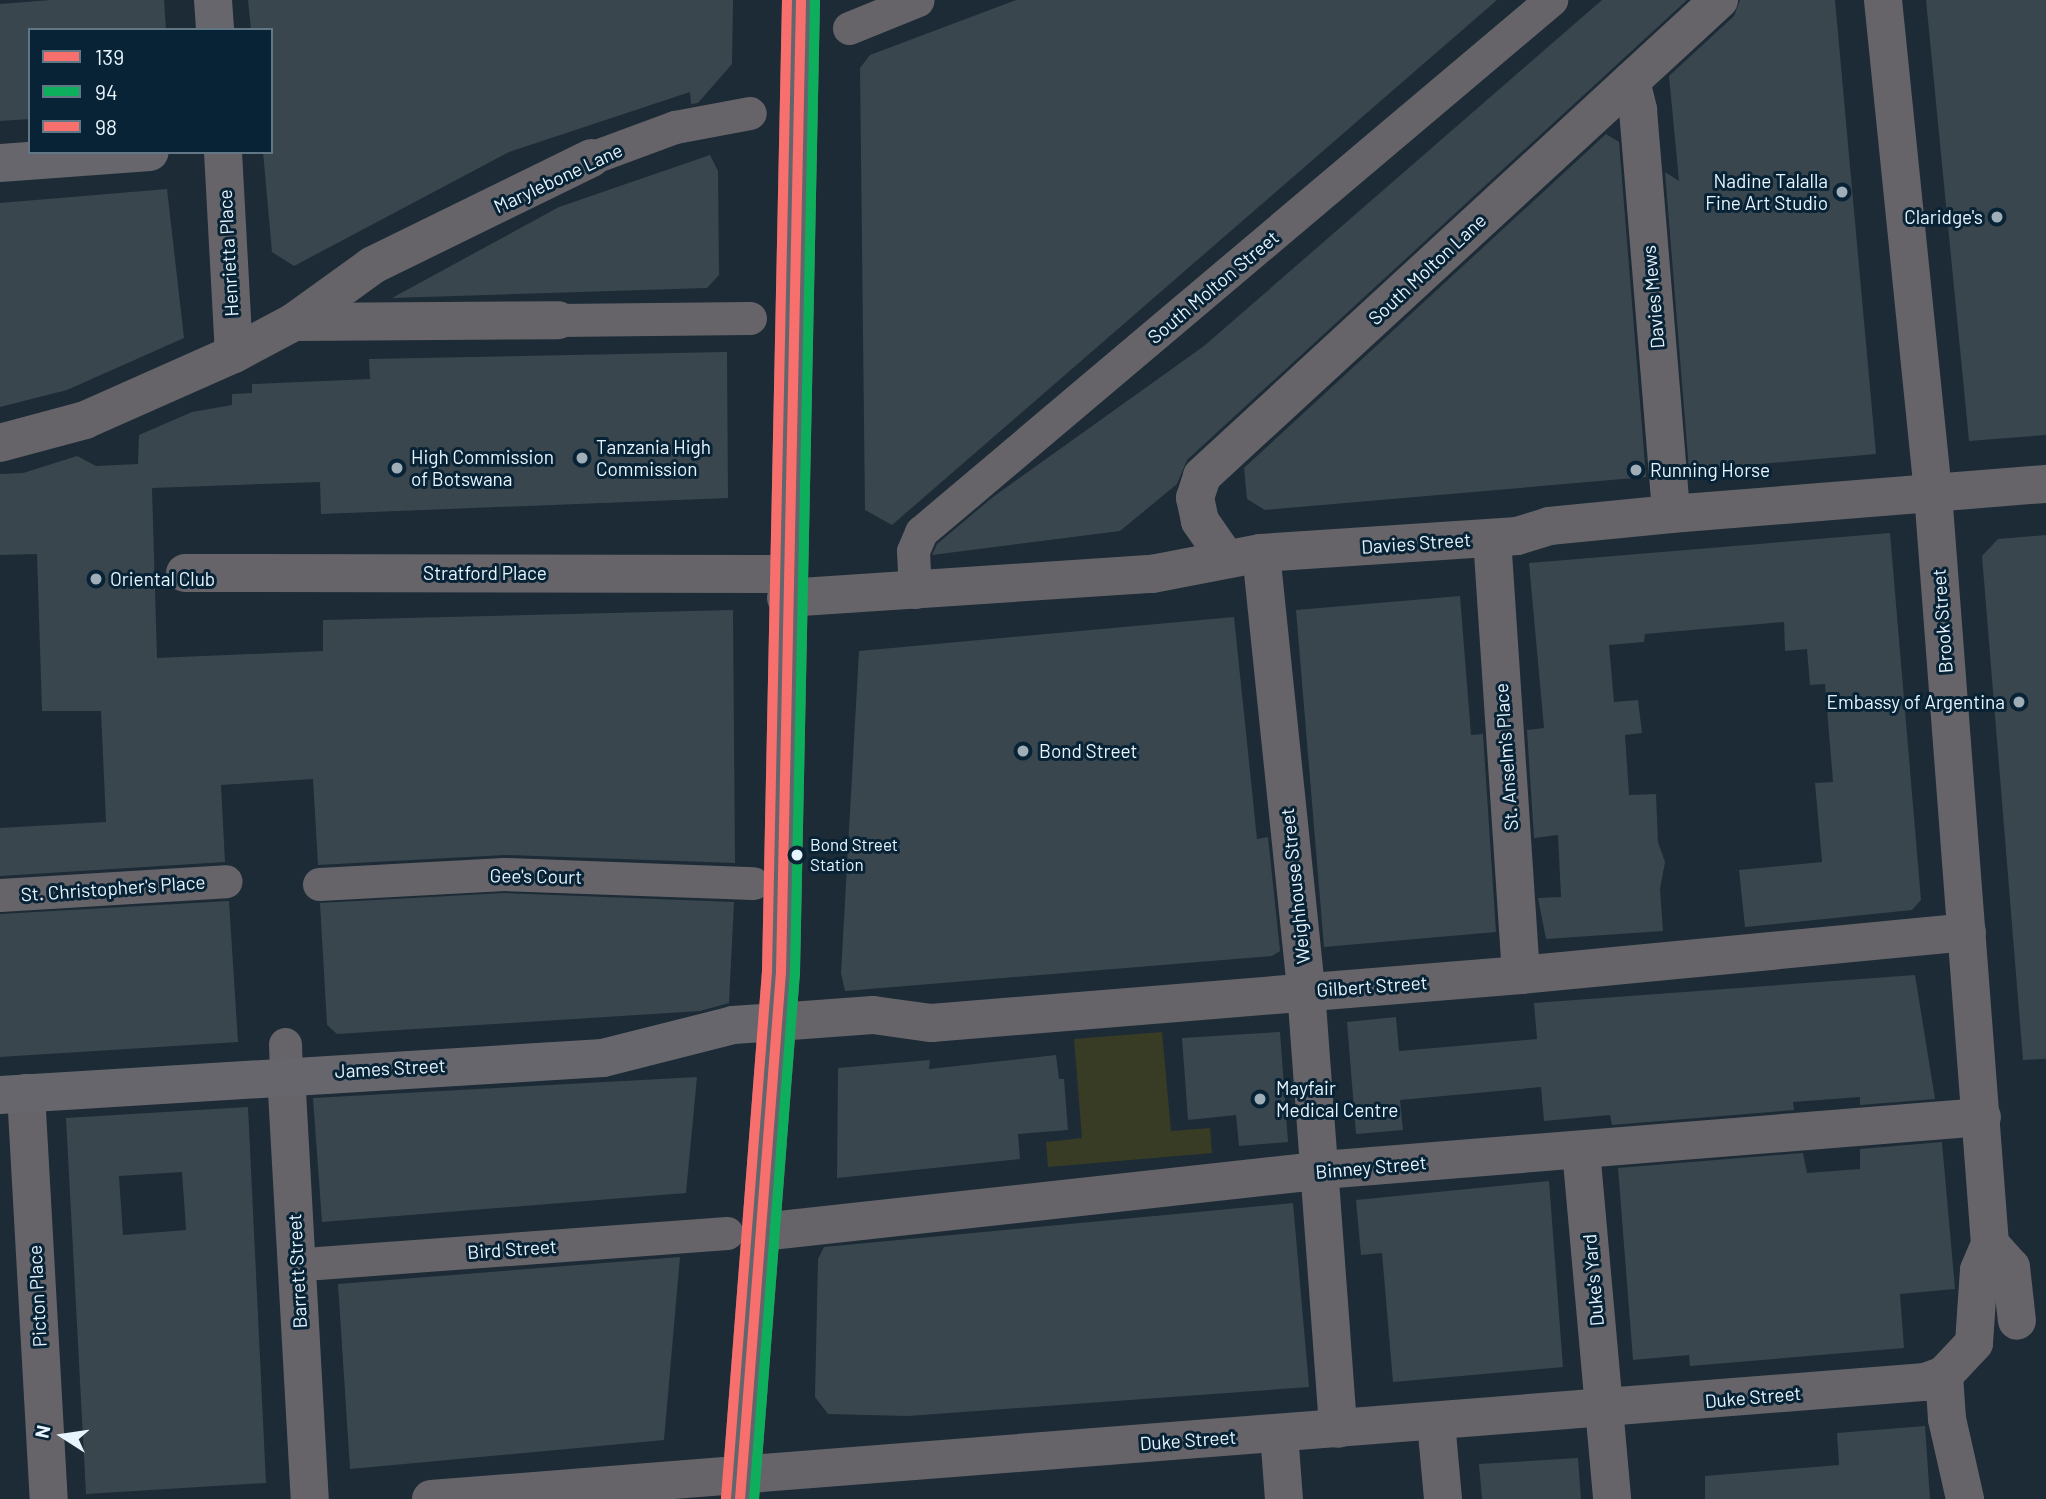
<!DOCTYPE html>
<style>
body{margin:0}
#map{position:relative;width:2046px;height:1499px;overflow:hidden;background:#1c2b36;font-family:Barlow,sans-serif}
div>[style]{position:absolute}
.green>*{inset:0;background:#393c25}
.building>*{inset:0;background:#3a464e}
.pedestrian>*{height:33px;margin:-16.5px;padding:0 16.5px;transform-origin:16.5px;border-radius:16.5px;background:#666469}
.minor>*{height:38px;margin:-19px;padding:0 19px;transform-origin:19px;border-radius:19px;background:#666469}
.tertiary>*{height:38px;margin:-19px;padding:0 19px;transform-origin:19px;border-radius:19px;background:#666469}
.secondary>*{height:38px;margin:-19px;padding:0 19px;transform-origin:19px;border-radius:19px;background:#67666c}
.primary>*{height:38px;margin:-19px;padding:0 19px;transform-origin:19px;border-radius:19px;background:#63656c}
.bus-1>*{height:10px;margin:-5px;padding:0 5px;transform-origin:5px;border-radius:5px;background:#f8706d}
.bus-2>*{height:10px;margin:-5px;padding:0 5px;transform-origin:5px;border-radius:5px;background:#0daf5c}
.bus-3>*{height:10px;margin:-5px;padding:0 5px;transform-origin:5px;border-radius:5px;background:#f8706d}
.dots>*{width:19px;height:19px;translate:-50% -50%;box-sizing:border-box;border:4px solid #072335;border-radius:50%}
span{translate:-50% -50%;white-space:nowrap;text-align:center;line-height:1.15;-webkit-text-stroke:6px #072335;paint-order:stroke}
.bus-label{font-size:17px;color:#e7f4fe}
.left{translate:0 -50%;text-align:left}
.street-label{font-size:19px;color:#e7f4fe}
.poi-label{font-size:19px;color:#e7f4fe}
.right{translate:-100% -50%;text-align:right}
.legend{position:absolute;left:28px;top:28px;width:245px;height:126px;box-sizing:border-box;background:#072335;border:2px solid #617785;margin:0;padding:9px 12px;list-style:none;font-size:21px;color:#e7f4fe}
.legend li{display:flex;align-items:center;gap:14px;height:35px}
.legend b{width:35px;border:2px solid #617785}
.north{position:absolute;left:28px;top:1401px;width:70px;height:70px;-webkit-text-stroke:5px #072335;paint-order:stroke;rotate:282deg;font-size:19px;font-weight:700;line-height:28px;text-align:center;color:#e7f4fe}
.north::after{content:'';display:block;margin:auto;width:24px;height:32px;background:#e7f4fe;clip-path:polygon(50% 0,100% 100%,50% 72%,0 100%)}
</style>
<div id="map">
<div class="green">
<i style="clip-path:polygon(1162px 1032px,1171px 1131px,1210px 1128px,1212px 1153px,1048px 1167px,1046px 1142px,1082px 1138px,1074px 1039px)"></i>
</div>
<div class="building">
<i style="clip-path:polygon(51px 0,164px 0,166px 30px,30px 30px,30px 119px,0 121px,0 4px)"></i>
<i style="clip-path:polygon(248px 0,733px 0,732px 64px,698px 103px,691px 104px,690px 92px,509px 152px,294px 266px,272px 252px,263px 152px,271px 152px,271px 30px,251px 30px)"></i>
<i style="clip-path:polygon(1016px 0,1497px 0,892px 525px,865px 510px,860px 68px,870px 55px)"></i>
<i style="clip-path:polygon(1602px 0,1687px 0,1187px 460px,1177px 484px,1120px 531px,932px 555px,937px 544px,993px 497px,1204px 346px)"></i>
<i style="clip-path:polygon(1740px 0,1835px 0,1876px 454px,1689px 470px,1665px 172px,1679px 181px,1669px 76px,1734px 16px)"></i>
<i style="clip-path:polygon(1926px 0,2046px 0,2046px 435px,1969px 441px)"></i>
<i style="clip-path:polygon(1606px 134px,1619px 142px,1646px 477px,1265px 510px,1247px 499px,1244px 468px)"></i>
<i style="clip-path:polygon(710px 155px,718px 171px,719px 275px,707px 288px,392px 298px,559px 207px)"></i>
<i style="clip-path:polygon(167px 189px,184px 338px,67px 390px,0 407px,0 203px)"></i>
<i style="clip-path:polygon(727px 352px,728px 498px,321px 514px,320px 482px,152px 488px,157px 658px,323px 651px,323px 620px,733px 610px,735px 863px,505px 855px,318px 865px,313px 779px,221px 785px,225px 862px,0 876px,0 828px,106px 822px,101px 711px,42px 711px,37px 554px,0 555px,0 474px,23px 473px,77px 456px,96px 466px,138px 464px,139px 435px,192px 412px,232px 405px,232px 394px,252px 393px,252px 384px,370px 379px,369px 359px)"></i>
<i style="clip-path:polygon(1890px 533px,1921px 900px,1912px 910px,1745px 927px,1739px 870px,1822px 862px,1815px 783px,1833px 782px,1825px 684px,1810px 685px,1807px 649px,1785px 651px,1784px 622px,1645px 634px,1644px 642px,1609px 645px,1614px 702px,1638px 700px,1642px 733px,1625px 735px,1629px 795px,1656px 794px,1658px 842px,1665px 862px,1660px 889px,1663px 931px,1546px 939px,1538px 898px,1561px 897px,1558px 835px,1534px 838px,1527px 730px,1544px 728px,1529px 563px)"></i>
<i style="clip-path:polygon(2046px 535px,2046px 1059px,2023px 1060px,1982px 556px,1998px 539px)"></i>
<i style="clip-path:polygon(1460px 596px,1471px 735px,1483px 734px,1496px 932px,1324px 947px,1296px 610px)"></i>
<i style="clip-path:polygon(1234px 617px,1257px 839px,1268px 837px,1280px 951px,1272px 956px,845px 991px,841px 973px,859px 651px)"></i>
<i style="clip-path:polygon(504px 893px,734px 902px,729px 1003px,700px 1011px,337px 1034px,327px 1025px,320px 903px)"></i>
<i style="clip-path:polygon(229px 901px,238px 1042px,0 1057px,0 914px)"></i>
<i style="clip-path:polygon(1915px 975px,1935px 1099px,1860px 1105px,1860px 1097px,1793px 1102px,1794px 1110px,1612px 1125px,1610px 1115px,1544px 1121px,1541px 1087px,1400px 1100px,1403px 1130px,1356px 1134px,1347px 1022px,1396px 1017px,1399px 1051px,1537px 1039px,1534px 1003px)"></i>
<i style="clip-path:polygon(1280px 1032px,1288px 1142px,1239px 1146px,1236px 1115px,1188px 1120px,1182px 1038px)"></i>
<i style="clip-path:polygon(1056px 1055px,1059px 1079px,1064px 1079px,1068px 1130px,1018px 1134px,1020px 1159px,837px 1178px,838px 1068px,930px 1060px,929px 1069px)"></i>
<i style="clip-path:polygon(697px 1077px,686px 1193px,322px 1222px,313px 1098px)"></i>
<i style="clip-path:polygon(evenodd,248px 1107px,266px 1483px,86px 1494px,66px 1118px,248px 1107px,182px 1172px,186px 1230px,123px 1235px,119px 1176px,182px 1172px)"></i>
<i style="clip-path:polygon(1942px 1142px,1955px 1289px,1900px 1294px,1904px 1348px,1690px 1366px,1689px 1355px,1633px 1360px,1618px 1168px,1803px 1153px,1807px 1173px,1860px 1169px,1860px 1149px)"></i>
<i style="clip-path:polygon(1549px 1181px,1563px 1367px,1393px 1382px,1382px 1253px,1361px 1255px,1356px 1200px)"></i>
<i style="clip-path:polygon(1293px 1203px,1309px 1387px,908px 1416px,828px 1414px,815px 1397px,818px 1259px,824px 1247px)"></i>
<i style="clip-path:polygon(680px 1257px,664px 1440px,350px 1469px,338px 1284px)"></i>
<i style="clip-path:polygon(1925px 1426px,1930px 1499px,1705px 1499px,1705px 1476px,1839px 1465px,1837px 1433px)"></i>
<i style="clip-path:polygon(1578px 1458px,1581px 1499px,1482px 1499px,1479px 1464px)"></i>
</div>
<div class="pedestrian">
<i style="left:849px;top:28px;width:74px;rotate:-22.1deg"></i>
<i style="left:591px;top:158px;width:90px;rotate:-20.3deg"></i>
<i style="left:675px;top:127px;width:76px;rotate:-10.6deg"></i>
<i style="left:558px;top:320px;width:192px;rotate:-0.6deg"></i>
<i style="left:915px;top:592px;width:41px;rotate:-92.8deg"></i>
<i style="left:913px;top:551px;width:21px;rotate:-67deg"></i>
<i style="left:921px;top:532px;width:825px;rotate:-40.18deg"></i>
<i style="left:319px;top:884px;width:185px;rotate:-3.1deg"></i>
<i style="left:504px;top:874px;width:249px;rotate:2.1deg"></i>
<i style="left:0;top:895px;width:226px;rotate:-3.5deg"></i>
<i style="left:285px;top:1044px;width:30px;rotate:88deg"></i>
<i style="left:318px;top:1263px;width:410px;rotate:-4.2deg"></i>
</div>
<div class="minor">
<i style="left:1631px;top:81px;width:30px;rotate:76deg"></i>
<i style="left:1638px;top:110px;width:405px;rotate:85.3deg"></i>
<i style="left:223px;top:152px;width:202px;rotate:86.9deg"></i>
<i style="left:294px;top:322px;width:264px;rotate:-0.4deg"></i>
<i style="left:0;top:443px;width:88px;rotate:-15.1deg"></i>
<i style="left:85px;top:420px;width:163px;rotate:-23.9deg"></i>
<i style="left:234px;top:354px;width:68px;rotate:-28.1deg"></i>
<i style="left:294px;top:322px;width:97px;rotate:-35.8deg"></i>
<i style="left:373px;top:265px;width:243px;rotate:-26.1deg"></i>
<i style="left:1492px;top:538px;width:438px;rotate:86.2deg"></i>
<i style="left:1261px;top:553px;width:439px;rotate:84.1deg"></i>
<i style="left:1306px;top:990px;width:440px;rotate:85.8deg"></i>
<i style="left:1225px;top:557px;width:44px;rotate:-124.8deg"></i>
<i style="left:1200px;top:521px;width:24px;rotate:-102deg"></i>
<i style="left:1195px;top:498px;width:23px;rotate:-72deg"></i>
<i style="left:1202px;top:476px;width:703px;rotate:-42.64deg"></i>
<i style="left:185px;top:573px;width:601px;rotate:0.1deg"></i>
<i style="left:786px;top:598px;width:367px;rotate:-3.8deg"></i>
<i style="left:1152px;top:574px;width:111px;rotate:-10.9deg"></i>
<i style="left:1261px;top:553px;width:257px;rotate:-3.8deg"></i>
<i style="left:1517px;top:536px;width:34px;rotate:-17deg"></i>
<i style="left:1549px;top:526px;width:123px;rotate:-5.6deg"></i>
<i style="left:1671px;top:514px;width:376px;rotate:-4.6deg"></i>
<i style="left:777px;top:1022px;width:96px;rotate:-4.2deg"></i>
<i style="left:873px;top:1015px;width:59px;rotate:7.9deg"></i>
<i style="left:931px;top:1023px;width:592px;rotate:-4.65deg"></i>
<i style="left:1521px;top:975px;width:448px;rotate:-5.5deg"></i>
<i style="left:286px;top:1074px;width:426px;rotate:86.8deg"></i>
<i style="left:26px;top:1093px;width:407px;rotate:86.8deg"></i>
<i style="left:1581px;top:1150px;width:350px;rotate:84.9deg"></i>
<i style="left:761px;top:1232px;width:577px;rotate:-6.26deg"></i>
<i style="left:1335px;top:1169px;width:649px;rotate:-4.6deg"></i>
<i style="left:1944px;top:1375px;width:44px;rotate:86.1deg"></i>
<i style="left:1947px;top:1419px;width:82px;rotate:77.3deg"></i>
<i style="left:1436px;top:1422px;width:77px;rotate:84.8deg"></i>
<i style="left:1279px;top:1433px;width:66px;rotate:85.7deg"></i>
<i style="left:431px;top:1499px;width:1499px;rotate:-4.48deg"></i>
<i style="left:1925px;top:1382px;width:20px;rotate:-20deg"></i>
<i style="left:1944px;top:1375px;width:44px;rotate:-46.8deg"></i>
<i style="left:1974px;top:1343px;width:73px;rotate:-86.1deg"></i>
<i style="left:1979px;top:1270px;width:28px;rotate:-67deg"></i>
<i style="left:1990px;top:1244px;width:31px;rotate:48deg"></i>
<i style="left:2011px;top:1267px;width:54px;rotate:83.7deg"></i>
</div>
<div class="tertiary">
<i style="left:1883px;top:0;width:496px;rotate:84.2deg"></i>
<i style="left:1933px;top:493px;width:753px;rotate:85.66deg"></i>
</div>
<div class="secondary">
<i style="left:213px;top:0;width:30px;rotate:86deg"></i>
<i style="left:0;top:163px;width:150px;rotate:-4.2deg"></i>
<i style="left:0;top:1095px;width:604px;rotate:-3.51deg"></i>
<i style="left:603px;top:1058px;width:134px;rotate:-14.2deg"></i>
<i style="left:733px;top:1025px;width:44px;rotate:-3.9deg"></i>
</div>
<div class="primary">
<i style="left:740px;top:1499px;width:529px;rotate:-85.55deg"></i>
<i style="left:781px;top:972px;width:972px;rotate:-88.82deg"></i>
</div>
<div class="bus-1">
<i style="left:740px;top:1499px;width:529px;rotate:-85.55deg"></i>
<i style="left:781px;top:972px;width:972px;rotate:-88.82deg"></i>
</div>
<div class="bus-2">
<i style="left:754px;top:1499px;width:529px;rotate:-85.55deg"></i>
<i style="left:795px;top:972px;width:972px;rotate:-88.82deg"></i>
</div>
<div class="bus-3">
<i style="left:726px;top:1498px;width:529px;rotate:-85.55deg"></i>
<i style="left:767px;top:971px;width:971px;rotate:-88.82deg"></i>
</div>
<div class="dots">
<i style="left:1842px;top:192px;background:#a0aeb8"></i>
<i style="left:1997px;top:217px;background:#a0aeb8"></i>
<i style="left:582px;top:458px;background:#a0aeb8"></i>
<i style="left:397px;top:468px;background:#a0aeb8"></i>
<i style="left:1636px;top:470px;background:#a0aeb8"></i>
<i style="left:96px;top:579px;background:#a0aeb8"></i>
<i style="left:2019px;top:702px;background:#a0aeb8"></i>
<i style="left:1023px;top:751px;background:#a0aeb8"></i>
<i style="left:797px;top:855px;background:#e7f4fe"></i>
<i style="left:1260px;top:1099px;background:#a0aeb8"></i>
</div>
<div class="bus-label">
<span class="left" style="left:810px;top:855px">Bond Street<br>Station</span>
</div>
<div class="street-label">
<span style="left:558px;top:178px;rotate:-25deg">Marylebone Lane</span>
<span style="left:228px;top:253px;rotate:-93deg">Henrietta Place</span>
<span style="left:1427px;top:269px;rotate:-43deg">South Molton Lane</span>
<span style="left:1213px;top:287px;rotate:-40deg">South Molton Street</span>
<span style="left:1653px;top:297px;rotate:-95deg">Davies Mews</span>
<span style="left:1416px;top:543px;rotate:-4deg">Davies Street</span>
<span style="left:485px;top:573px">Stratford Place</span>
<span style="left:1942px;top:621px;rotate:-94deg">Brook Street</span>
<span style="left:1506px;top:757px;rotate:-94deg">St. Anselm's Place</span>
<span style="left:536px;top:876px;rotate:1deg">Gee's Court</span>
<span style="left:1295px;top:886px;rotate:-96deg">Weighhouse Street</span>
<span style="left:113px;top:888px;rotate:-4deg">St. Christopher's Place</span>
<span style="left:1372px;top:986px;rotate:-4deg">Gilbert Street</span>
<span style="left:390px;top:1068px;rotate:-3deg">James Street</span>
<span style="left:1371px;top:1167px;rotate:-5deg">Binney Street</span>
<span style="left:512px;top:1249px;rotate:-4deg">Bird Street</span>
<span style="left:297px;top:1271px;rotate:-93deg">Barrett Street</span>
<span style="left:1593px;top:1280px;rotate:-95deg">Duke's Yard</span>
<span style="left:37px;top:1296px;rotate:-93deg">Picton Place</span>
<span style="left:1753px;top:1397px;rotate:-5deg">Duke Street</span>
<span style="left:1188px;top:1440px;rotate:-4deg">Duke Street</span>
</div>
<div class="poi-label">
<span class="right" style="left:1828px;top:192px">Nadine Talalla<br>Fine Art Studio</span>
<span class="right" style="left:1983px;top:217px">Claridge's</span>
<span class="left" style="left:596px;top:458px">Tanzania High<br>Commission</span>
<span class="left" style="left:411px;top:468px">High Commission<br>of Botswana</span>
<span class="left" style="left:1650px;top:470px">Running Horse</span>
<span class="left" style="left:110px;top:579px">Oriental Club</span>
<span class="right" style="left:2005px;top:702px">Embassy of Argentina</span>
<span class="left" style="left:1039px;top:751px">Bond Street</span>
<span class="left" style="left:1276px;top:1099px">Mayfair<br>Medical Centre</span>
</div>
<ul class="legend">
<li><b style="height:9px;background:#f8706d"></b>139</li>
<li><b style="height:9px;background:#0daf5c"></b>94</li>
<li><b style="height:9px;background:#f8706d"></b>98</li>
</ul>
<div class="north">N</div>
</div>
